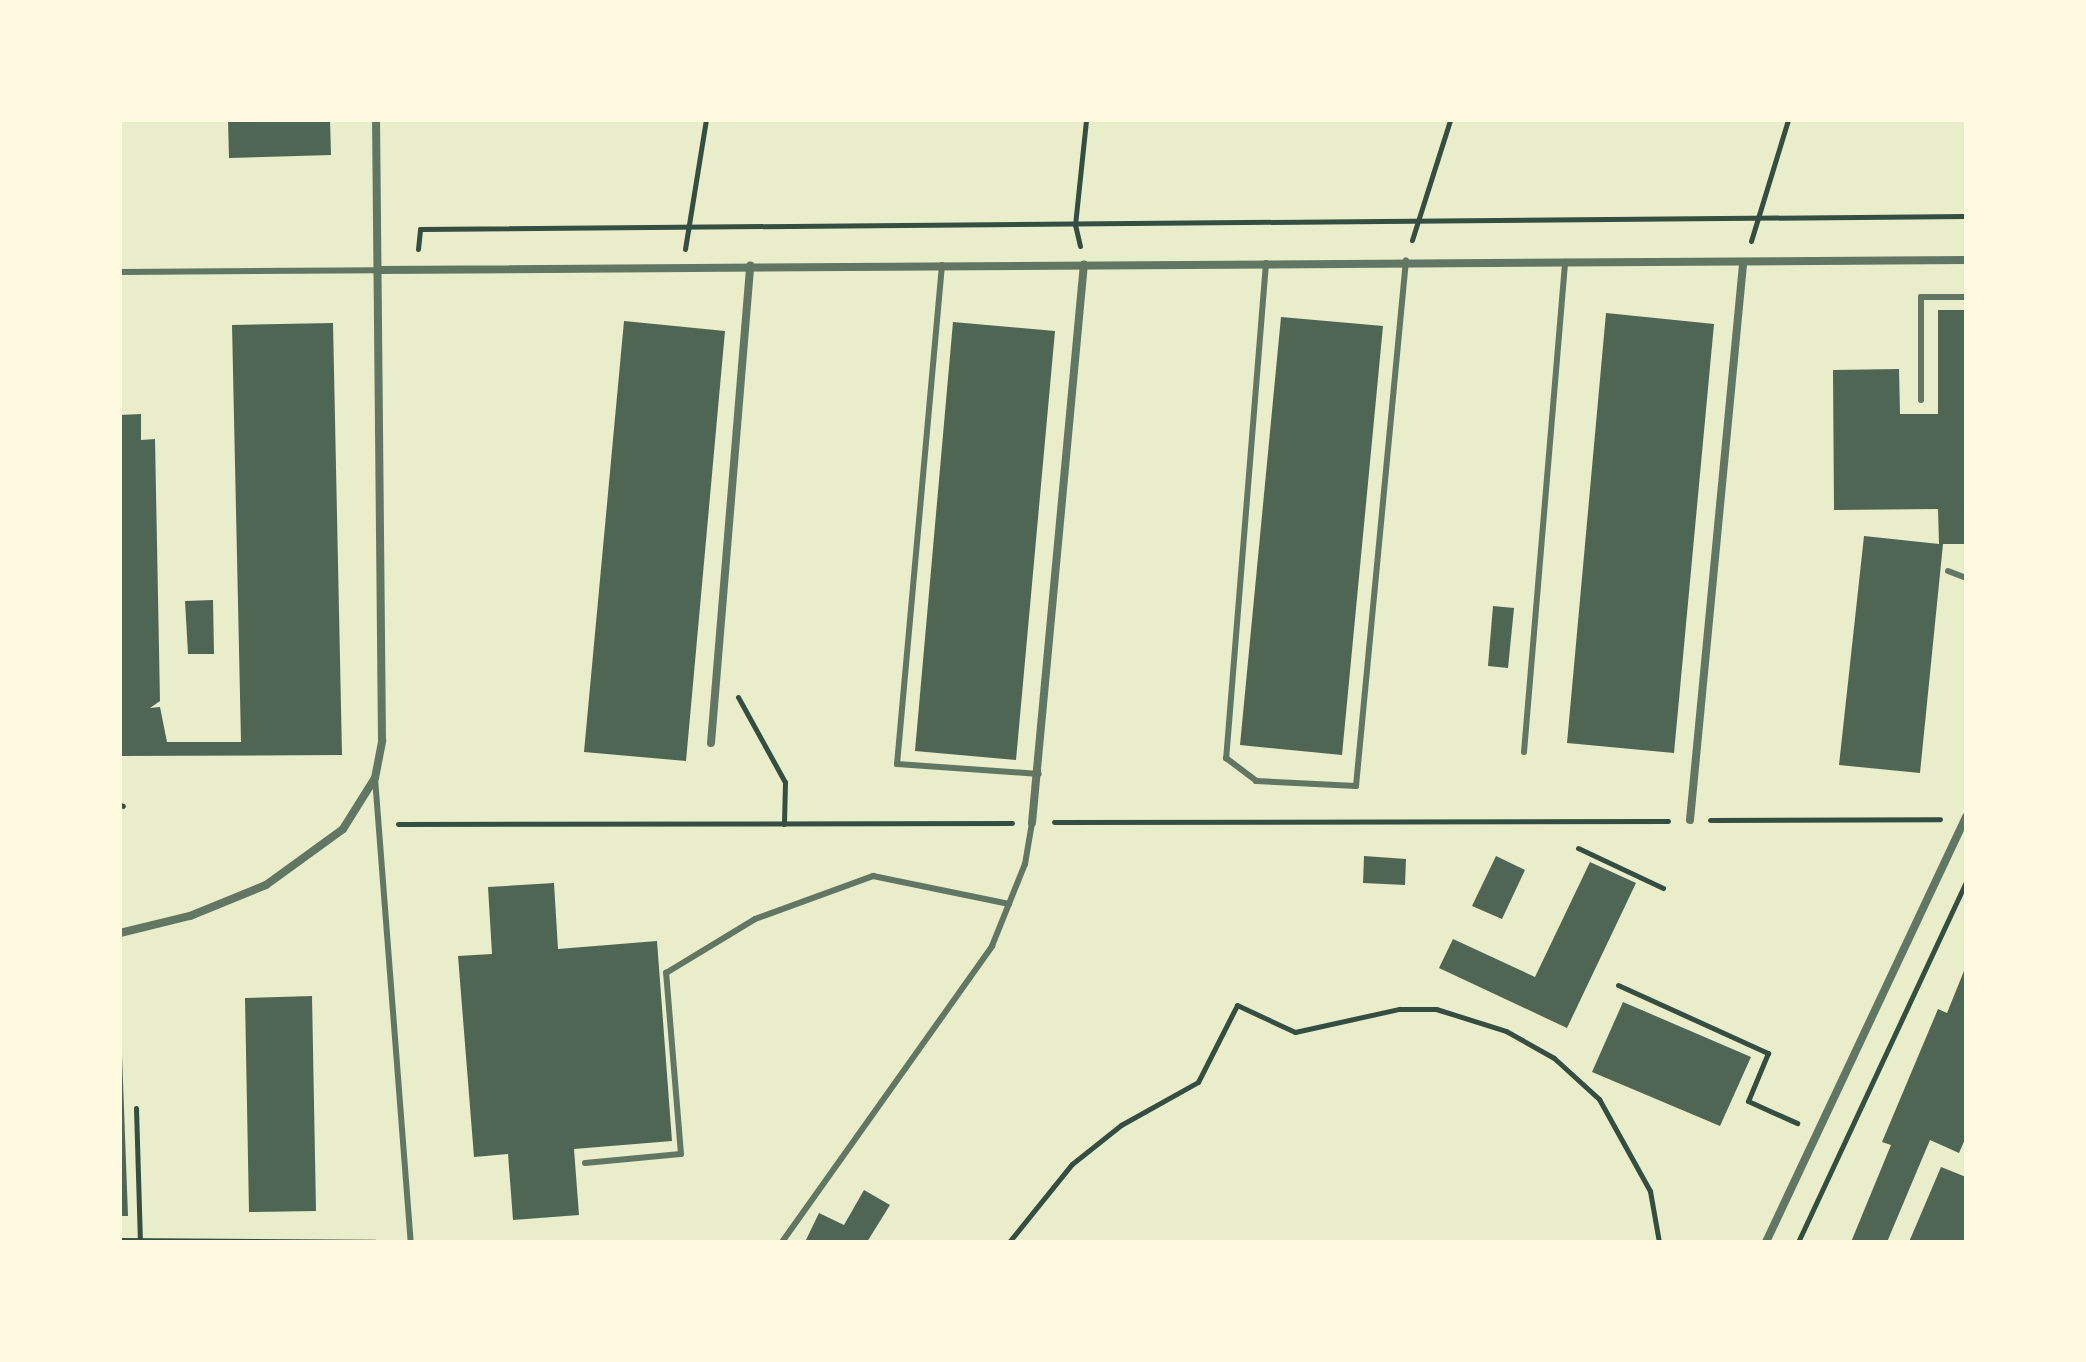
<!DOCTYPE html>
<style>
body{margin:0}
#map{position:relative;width:2086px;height:1362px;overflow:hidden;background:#e9edc9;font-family:Jost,sans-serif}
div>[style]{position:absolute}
.building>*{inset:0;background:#4f6655}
.path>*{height:5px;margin:-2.5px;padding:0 2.5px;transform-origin:2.5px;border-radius:2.5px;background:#344e41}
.service>*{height:6px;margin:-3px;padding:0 3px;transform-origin:3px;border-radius:3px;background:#617663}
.minor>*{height:8px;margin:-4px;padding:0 4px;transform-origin:4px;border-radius:4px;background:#617663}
span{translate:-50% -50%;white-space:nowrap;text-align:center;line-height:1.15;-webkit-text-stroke:8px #fefae0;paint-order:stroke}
.frame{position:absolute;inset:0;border:122px solid #fefae0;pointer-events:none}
</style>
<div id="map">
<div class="building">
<i style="clip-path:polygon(228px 120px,330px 120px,331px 155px,229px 158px)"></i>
<i style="clip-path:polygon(1938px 310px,1966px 310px,1966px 544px,1943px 544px,1920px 773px,1839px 765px,1864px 536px,1939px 544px,1938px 509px,1834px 510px,1833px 370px,1899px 369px,1900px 414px,1938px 414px)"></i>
<i style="clip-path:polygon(1606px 313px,1714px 324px,1674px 753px,1567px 743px)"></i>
<i style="clip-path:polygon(1281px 317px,1383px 326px,1342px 755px,1240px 745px)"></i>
<i style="clip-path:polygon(624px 321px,725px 331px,686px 761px,584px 752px)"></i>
<i style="clip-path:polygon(953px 322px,1055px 331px,1016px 760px,915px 751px)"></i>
<i style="clip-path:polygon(333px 323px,342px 755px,120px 756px,120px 415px,141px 414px,141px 440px,155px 439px,160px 701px,150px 708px,160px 707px,167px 742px,241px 742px,232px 325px)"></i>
<i style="clip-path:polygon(213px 600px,214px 654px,188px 654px,185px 601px)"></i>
<i style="clip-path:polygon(1493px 606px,1514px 608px,1508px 668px,1488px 666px)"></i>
<i style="clip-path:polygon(1364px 856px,1406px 859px,1405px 885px,1363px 883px)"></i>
<i style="clip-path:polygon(1496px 856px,1525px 870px,1502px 919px,1472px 906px)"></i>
<i style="clip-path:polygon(1590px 862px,1636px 883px,1567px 1028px,1439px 968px,1453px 939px,1535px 977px)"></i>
<i style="clip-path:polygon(554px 883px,558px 949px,657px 941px,672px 1141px,574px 1149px,579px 1215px,513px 1220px,508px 1154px,474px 1157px,458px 956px,492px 954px,488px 887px)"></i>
<i style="clip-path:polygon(1966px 966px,1966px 1137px,1959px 1153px,1930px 1140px,1887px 1242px,1851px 1242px,1891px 1145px,1882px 1142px,1938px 1009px,1947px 1013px)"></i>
<i style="clip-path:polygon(312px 996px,316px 1211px,249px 1212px,245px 998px)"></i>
<i style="clip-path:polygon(120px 1001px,128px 1216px,120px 1216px)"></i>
<i style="clip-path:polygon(1623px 1002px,1751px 1057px,1720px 1126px,1592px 1072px)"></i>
<i style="clip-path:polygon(1941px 1167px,1966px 1177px,1966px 1242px,1909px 1242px)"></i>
<i style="clip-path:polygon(864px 1190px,890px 1205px,867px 1242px,805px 1242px,819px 1213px,844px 1225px)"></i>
</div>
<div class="path">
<i style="left:1412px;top:240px;width:126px;rotate:-72.4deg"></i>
<i style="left:1751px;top:241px;width:127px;rotate:-73deg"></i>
<i style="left:1080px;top:246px;width:22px;rotate:-103deg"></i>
<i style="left:1075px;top:225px;width:106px;rotate:-84deg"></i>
<i style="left:418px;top:249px;width:20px;rotate:-84deg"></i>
<i style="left:420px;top:229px;width:1546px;rotate:-0.48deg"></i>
<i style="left:685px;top:249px;width:131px;rotate:-80.8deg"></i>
<i style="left:738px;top:697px;width:97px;rotate:61.1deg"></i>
<i style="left:785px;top:782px;width:42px;rotate:91.4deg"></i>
<i style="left:120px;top:805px;width:3px;rotate:18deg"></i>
<i style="left:1710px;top:820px;width:230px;rotate:-0.2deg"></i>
<i style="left:1054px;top:822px;width:614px;rotate:-0.09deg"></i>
<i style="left:398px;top:824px;width:614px;rotate:-0.09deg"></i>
<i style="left:1578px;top:848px;width:94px;rotate:25.2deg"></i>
<i style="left:1618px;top:985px;width:165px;rotate:24.4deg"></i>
<i style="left:1768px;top:1053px;width:52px;rotate:112.6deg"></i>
<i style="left:1748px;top:1101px;width:54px;rotate:24.2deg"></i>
<i style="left:136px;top:1108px;width:133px;rotate:88.3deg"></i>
<i style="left:120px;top:1240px;width:255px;rotate:0.4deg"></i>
<i style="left:1009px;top:1242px;width:100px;rotate:-51.1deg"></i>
<i style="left:1072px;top:1164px;width:63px;rotate:-38.5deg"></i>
<i style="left:1121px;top:1125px;width:88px;rotate:-29.2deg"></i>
<i style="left:1198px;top:1082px;width:86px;rotate:-63.1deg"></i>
<i style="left:1237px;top:1005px;width:64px;rotate:25deg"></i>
<i style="left:1295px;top:1032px;width:107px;rotate:-12.5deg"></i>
<i style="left:1399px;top:1009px;width:37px"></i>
<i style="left:1436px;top:1009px;width:73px;rotate:17.4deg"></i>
<i style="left:1506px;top:1031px;width:55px;rotate:29.4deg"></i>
<i style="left:1554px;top:1058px;width:61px;rotate:42.3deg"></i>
<i style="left:1599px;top:1099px;width:105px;rotate:61deg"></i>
<i style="left:1650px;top:1191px;width:52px;rotate:80deg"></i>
<i style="left:1798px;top:1242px;width:397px;rotate:-65deg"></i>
</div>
<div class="service">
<i style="left:1266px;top:263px;width:497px;rotate:94.6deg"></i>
<i style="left:1226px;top:758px;width:38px;rotate:37deg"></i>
<i style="left:1256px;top:781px;width:100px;rotate:2.9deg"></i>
<i style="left:1356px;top:786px;width:528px;rotate:-84.57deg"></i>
<i style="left:942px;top:265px;width:501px;rotate:95.15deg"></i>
<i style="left:897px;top:764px;width:142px;rotate:4deg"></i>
<i style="left:120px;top:272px;width:258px;rotate:-0.4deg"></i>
<i style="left:1921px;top:400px;width:103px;rotate:-90deg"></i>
<i style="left:1921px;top:297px;width:45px"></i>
<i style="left:1948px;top:571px;width:19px;rotate:21deg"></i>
<i style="left:1524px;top:752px;width:492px;rotate:-85.2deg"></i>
<i style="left:375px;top:778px;width:465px;rotate:85.6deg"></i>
<i style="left:585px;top:1163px;width:96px;rotate:-5.4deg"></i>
<i style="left:681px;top:1154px;width:182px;rotate:-94.7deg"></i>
<i style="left:666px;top:973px;width:104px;rotate:-31.2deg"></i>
<i style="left:755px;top:919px;width:126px;rotate:-20deg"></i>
<i style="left:873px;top:876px;width:139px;rotate:11.6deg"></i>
<i style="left:782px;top:1242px;width:363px;rotate:-54.6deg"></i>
<i style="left:992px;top:946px;width:88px;rotate:-68.1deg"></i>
<i style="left:1025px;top:864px;width:42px;rotate:-80.3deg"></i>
</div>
<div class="minor">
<i style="left:378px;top:270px;width:1588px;rotate:-0.36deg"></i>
<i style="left:711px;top:743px;width:479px;rotate:-85.3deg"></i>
<i style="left:1690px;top:820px;width:559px;rotate:-84.55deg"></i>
<i style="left:1032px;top:823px;width:561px;rotate:-84.69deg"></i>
<i style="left:120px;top:933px;width:72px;rotate:-13.7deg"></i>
<i style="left:190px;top:916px;width:82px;rotate:-22.2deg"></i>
<i style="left:266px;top:885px;width:95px;rotate:-36deg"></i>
<i style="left:343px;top:829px;width:60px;rotate:-57.9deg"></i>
<i style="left:375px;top:778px;width:38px;rotate:-79deg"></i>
<i style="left:382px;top:741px;width:621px;rotate:-90.55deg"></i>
<i style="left:1766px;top:1242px;width:470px;rotate:-64.8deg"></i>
</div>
<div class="frame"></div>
</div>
